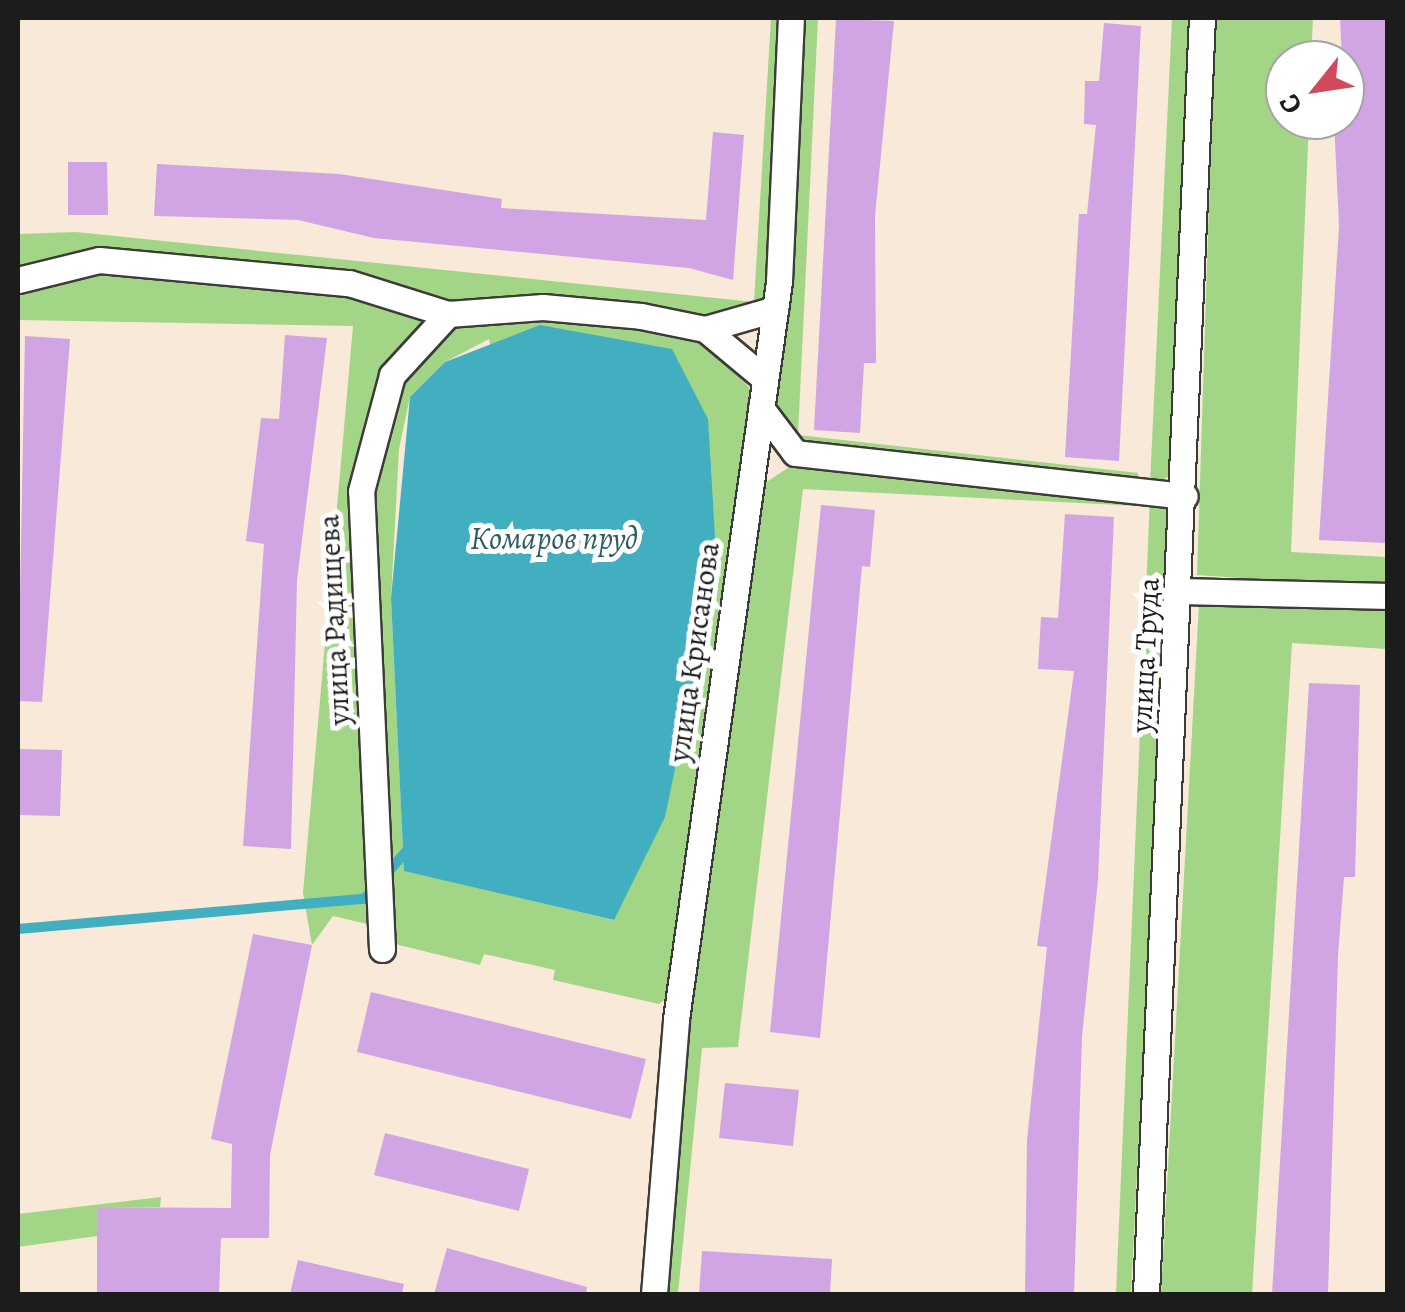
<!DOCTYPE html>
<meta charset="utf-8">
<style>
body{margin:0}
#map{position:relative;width:1405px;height:1312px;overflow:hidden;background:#f8e9d8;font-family:Alegreya,serif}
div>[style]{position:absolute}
.green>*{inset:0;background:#a2d686}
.water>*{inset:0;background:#41afbf}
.stream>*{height:10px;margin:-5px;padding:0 5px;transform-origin:5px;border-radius:5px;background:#41afbf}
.building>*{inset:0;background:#d1a5e4}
.roads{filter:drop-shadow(2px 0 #3d3b38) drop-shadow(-2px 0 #3d3b38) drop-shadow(0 2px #3d3b38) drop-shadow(0 -2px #3d3b38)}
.minor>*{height:25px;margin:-12.5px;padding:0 12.5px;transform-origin:12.5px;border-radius:12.5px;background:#fff}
span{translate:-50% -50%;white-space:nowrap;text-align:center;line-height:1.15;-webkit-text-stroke:10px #fff;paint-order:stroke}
.street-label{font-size:30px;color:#1c1c1c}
.water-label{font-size:32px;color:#2d5e65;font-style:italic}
.frame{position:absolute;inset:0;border:20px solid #1c1c1c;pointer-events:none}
.north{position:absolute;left:1265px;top:40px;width:100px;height:100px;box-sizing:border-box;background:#fff;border:2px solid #a4a4a4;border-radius:50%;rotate:240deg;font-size:28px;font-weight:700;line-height:40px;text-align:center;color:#1c1c1c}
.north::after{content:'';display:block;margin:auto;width:35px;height:45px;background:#d1495b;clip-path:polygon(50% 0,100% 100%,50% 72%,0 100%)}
</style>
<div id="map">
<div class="green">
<i style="clip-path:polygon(771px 18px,784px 18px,768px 306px,740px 321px,449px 306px,97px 254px,18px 274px,18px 234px,76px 232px,754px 302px)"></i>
<i style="clip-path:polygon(796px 18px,818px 18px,798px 435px,1138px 473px,1138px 482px,798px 445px,768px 405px)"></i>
<i style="clip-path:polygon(1172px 18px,1188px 18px,1171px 476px,1150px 484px)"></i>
<i style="clip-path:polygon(1215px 18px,1313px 18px,1311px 60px,1285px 60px,1285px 120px,1309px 120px,1291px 552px,1387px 557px,1387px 588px,1197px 575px)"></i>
<i style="clip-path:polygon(101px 268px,343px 294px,435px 318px,386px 372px,355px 489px,372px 925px,333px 916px,312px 945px,303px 893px,353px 326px,18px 320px,18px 287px)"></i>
<i style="clip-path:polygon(evenodd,542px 313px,704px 338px,754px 393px,672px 994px,659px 1004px,553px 980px,555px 970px,484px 954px,480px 965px,387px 942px,370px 491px,400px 378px,455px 320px,542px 313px,489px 339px,614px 920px,613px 920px,404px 870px,391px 598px,399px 449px,410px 397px,445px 362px,489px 339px)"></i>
<i style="clip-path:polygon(797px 462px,1138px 496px,1138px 506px,803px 489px,738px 1047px,702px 1048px,678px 1294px,665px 1294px,684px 1017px,759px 487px)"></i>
<i style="clip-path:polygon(1150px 497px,1167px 509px,1166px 591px,1131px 1294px,1116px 1294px)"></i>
<i style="clip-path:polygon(1222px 601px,1387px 607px,1387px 649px,1292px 643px,1252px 1294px,1161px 1294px,1199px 604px)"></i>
<i style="clip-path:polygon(161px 1197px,160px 1207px,97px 1207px,97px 1236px,18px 1247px,18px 1214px)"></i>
</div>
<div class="water">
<i style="clip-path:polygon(540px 325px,672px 349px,708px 419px,715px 537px,707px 615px,665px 817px,614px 920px,404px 871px,391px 598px,410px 397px,445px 362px)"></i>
</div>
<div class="stream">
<i style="left:18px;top:929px;width:347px;rotate:-5deg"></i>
<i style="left:364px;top:899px;width:71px;rotate:-48.4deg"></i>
</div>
<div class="building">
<i style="clip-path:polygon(1340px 18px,1385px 19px,1386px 543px,1319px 540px,1339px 226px,1334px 120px,1345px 120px)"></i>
<i style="clip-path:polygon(836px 19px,894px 21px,875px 216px,876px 363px,864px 363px,860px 433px,814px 430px)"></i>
<i style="clip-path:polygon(1104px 23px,1141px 26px,1119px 461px,1065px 457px,1079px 214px,1087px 214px,1096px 125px,1084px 124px,1085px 81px,1099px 81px)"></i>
<i style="clip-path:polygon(713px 132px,744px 135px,733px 280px,689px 268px,374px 238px,298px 220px,154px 216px,157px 164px,339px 174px,502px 199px,501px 208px,706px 220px)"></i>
<i style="clip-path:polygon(68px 162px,107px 162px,108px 215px,68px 215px)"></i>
<i style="clip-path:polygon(285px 335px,327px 338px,297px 580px,291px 849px,243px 846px,264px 544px,246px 541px,261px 418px,279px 419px)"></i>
<i style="clip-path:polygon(25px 336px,70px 339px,42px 702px,18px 701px)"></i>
<i style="clip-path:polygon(821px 505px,875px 510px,870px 567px,862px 566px,820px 1038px,770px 1032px)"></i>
<i style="clip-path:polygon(1065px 514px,1114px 517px,1098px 880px,1082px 1037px,1074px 1294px,1025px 1294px,1027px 1140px,1047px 947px,1037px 946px,1074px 671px,1038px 669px,1041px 617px,1058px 618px)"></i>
<i style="clip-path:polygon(1309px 683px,1360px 685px,1355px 877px,1344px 877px,1338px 956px,1328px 1294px,1272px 1294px)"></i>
<i style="clip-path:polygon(18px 749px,62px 750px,60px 816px,18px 815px)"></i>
<i style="clip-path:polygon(253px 934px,312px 945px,270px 1155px,269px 1238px,221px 1238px,219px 1294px,97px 1294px,97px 1207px,231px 1208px,232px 1144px,211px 1139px)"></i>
<i style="clip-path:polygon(371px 992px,646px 1059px,631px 1119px,357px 1052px)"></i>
<i style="clip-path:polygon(725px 1083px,799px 1090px,793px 1146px,719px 1138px)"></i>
<i style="clip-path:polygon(385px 1133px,529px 1169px,519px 1211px,374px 1175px)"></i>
<i style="clip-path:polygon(447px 1248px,587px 1287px,586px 1294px,434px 1294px)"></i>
<i style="clip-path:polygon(702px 1251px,832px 1259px,830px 1294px,699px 1294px)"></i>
<i style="clip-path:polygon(298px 1260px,404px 1284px,402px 1294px,290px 1294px)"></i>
</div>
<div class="roads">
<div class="minor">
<i style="left:18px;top:280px;width:83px;rotate:-13.9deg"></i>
<i style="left:99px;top:260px;width:251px;rotate:5.3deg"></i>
<i style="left:349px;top:283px;width:104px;rotate:17.4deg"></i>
<i style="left:448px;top:314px;width:95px;rotate:-4.2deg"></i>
<i style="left:543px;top:307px;width:98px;rotate:5.2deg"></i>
<i style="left:641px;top:316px;width:65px;rotate:11.5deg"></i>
<i style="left:705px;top:329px;width:78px;rotate:39.8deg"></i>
<i style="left:705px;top:329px;width:73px;rotate:-15.9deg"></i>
<i style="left:761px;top:408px;width:56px;rotate:52.9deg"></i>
<i style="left:795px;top:453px;width:392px;rotate:6.3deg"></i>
<i style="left:1181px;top:591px;width:207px;rotate:1.4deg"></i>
<i style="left:382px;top:949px;width:458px;rotate:-92.6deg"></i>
<i style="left:361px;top:491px;width:120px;rotate:-75deg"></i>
<i style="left:392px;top:375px;width:83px;rotate:-47.4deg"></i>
<i style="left:654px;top:1294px;width:276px;rotate:-85.4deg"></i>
<i style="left:676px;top:1019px;width:745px;rotate:-82.05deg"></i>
<i style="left:779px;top:281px;width:263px;rotate:-87.4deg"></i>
<i style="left:1146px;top:1294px;width:1277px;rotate:-87.49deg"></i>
</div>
</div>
<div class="street-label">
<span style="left:334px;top:620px;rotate:-93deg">улица Радищева</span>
<span style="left:694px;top:652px;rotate:-82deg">улица Крисанова</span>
<span style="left:1145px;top:655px;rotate:-87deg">улица Труда</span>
</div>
<div class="water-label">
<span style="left:554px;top:538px">Комаров пруд</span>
</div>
<div class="frame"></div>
<div class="north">С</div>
</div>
